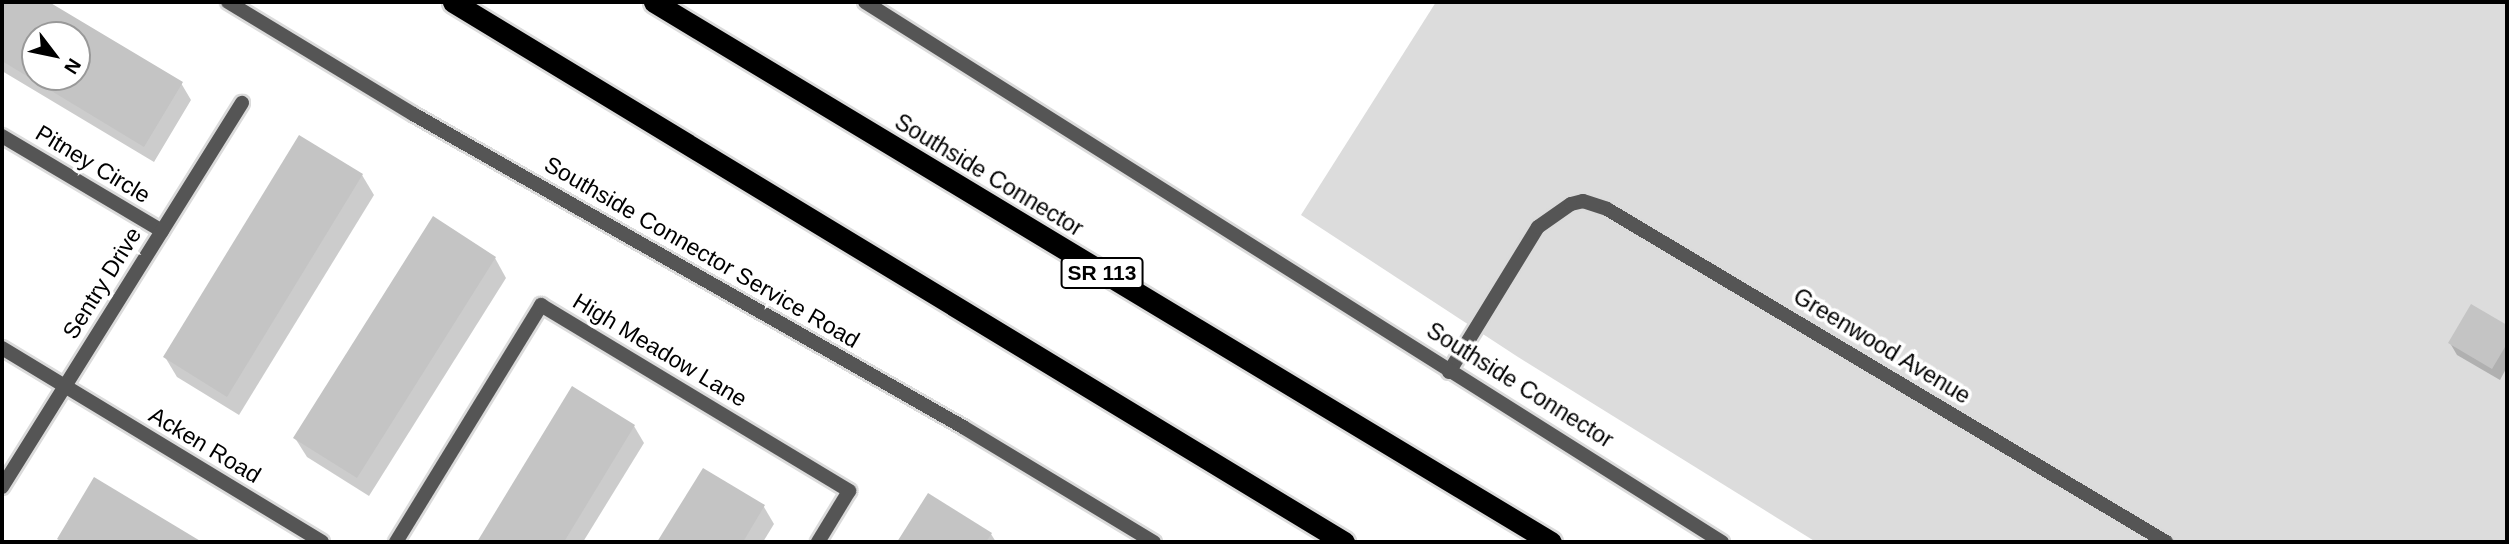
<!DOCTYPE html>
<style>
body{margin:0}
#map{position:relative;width:2509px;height:544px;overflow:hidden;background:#fff;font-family:Arial,sans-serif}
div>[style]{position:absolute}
.green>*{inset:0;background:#dcdcdc}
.shadow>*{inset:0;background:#0003}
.building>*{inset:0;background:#c4c4c4}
.roads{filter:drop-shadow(2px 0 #dbdbdb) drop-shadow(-2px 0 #dbdbdb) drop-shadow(0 2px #dbdbdb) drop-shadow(0 -2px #dbdbdb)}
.minor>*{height:14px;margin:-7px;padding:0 7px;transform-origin:7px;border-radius:7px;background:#555}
.tertiary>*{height:14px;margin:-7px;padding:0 7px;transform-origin:7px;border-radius:7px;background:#555}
.motorway>*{height:21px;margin:-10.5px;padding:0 10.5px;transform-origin:10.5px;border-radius:10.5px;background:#000}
span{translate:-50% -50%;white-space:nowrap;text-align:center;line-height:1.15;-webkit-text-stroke:7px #fff;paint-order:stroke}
.shield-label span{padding:2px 5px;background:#fff;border:2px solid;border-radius:5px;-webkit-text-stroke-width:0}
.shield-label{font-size:21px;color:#000;font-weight:700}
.street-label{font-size:23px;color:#000}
.frame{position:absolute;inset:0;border:4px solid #000;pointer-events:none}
.north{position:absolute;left:21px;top:21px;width:70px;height:70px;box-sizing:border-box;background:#fff;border:2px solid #999;border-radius:50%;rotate:122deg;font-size:19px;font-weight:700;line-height:28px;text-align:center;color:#000}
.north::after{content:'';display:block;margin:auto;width:24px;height:32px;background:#000;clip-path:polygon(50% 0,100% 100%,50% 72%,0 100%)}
</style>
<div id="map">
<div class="green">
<i style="clip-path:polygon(1436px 2px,2507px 2px,2507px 542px,1816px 542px,1518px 357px,1301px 215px)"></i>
</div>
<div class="shadow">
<i style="clip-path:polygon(evenodd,3px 2px,46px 2px,181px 83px,191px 100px,154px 162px,2px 71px,3px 2px,35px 35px,77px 35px,77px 77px,35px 77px,35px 35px)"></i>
<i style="clip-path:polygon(299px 137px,362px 175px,374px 195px,239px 415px,177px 377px,165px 357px)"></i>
<i style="clip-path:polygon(495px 258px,506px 278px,369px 496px,307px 457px,295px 438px)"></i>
<i style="clip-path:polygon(2471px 306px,2507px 327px,2507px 367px,2500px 380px,2457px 355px,2450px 343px)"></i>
<i style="clip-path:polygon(572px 389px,634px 426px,644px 443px,583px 542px,479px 542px)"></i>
<i style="clip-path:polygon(703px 470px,764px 507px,774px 524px,763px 542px,659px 542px)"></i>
<i style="clip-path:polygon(95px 479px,199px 542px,61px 542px,59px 539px)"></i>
<i style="clip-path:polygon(929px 495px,991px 534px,996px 542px,899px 542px)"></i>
</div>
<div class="building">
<i style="clip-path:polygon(evenodd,2px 2px,49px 2px,183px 82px,144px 147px,2px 61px,2px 2px,35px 35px,77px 35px,77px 77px,35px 77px,35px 35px)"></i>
<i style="clip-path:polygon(299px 135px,363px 174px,227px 397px,163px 357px)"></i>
<i style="clip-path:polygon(433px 216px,496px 257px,357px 478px,293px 438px)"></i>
<i style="clip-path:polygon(2471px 304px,2507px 325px,2507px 349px,2505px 347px,2492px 369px,2448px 343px)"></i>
<i style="clip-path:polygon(572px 386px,635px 425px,564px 542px,477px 542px)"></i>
<i style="clip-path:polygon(703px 468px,765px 505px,743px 542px,657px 542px)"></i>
<i style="clip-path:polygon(94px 477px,202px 542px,62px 542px,57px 539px)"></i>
<i style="clip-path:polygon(928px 493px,992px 533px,986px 542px,897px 542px)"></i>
</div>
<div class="roads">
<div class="minor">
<i style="left:2px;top:136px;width:186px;rotate:30.7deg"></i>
<i style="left:2px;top:348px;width:374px;rotate:31.2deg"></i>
<i style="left:1449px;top:372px;width:170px;rotate:-58.5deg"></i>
<i style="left:1538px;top:227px;width:40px;rotate:-34.9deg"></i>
<i style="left:1571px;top:204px;width:12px;rotate:-14deg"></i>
<i style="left:1583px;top:201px;width:25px;rotate:18deg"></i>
<i style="left:1607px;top:209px;width:651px;rotate:30.78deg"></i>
<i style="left:2px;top:487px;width:453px;rotate:-58deg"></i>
<i style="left:396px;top:542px;width:278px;rotate:-58.5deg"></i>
<i style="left:541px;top:305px;width:360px;rotate:31.1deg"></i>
<i style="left:849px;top:491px;width:60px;rotate:121.3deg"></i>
</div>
<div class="tertiary">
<i style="left:228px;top:2px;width:216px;rotate:31.2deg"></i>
<i style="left:413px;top:114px;width:633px;rotate:29.64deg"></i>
<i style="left:963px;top:427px;width:223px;rotate:31.1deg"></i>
<i style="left:865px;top:2px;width:1013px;rotate:32.22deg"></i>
</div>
<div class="motorway">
<i style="left:453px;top:2px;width:1042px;rotate:31.22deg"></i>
<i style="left:654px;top:2px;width:1047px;rotate:31.05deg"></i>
</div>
</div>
<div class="shield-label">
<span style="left:1102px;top:273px">SR 113</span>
</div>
<div class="street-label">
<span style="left:93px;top:164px;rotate:31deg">Pitney Circle</span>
<span style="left:989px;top:175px;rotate:31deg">Southside Connector</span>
<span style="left:702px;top:252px;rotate:30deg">Southside Connector Service Road</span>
<span style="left:102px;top:283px;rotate:-58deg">Sentry Drive</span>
<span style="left:1882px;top:346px;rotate:31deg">Greenwood Avenue</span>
<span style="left:660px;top:350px;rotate:31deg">High Meadow Lane</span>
<span style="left:1520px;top:385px;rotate:32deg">Southside Connector</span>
<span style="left:205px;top:445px;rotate:31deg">Acken Road</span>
</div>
<div class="frame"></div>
<div class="north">N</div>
</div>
